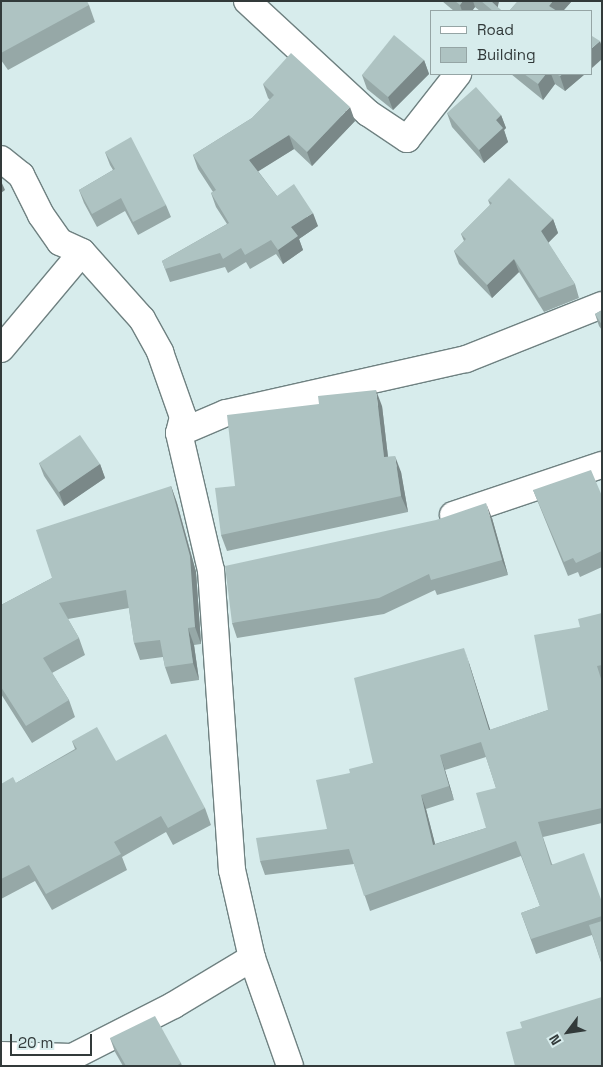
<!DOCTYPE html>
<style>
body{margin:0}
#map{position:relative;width:603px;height:1067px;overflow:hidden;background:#d7ecec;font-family:"Space Grotesk",sans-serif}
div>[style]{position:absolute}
.roads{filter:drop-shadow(1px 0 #6f8181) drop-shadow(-1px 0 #6f8181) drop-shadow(0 1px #6f8181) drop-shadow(0 -1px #6f8181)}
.street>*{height:26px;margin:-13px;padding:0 13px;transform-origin:13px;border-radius:13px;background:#fff}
.wall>*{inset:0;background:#96a8a7}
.shaded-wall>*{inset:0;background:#7a8888}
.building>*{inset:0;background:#aec3c2}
span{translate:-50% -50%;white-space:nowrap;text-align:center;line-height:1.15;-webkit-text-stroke:4.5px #d7ecec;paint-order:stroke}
.frame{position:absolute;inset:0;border:2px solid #323a3a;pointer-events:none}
.legend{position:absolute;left:430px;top:10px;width:162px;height:65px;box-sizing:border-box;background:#d7ecec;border:1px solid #95a5a5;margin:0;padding:6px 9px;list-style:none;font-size:15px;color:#323a3a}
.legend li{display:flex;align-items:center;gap:10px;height:25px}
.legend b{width:25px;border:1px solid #95a5a5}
.north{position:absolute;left:543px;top:1007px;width:50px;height:50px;-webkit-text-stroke:4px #d7ecec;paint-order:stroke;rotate:239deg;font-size:14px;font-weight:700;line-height:20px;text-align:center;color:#323a3a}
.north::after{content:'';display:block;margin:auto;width:18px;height:22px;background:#323a3a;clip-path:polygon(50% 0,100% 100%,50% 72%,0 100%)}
.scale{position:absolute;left:10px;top:1034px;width:82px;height:22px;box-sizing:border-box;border:2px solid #323a3a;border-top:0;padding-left:6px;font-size:15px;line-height:18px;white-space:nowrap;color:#323a3a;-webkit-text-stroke:4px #d7ecec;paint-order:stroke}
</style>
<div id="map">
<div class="roads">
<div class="street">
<i style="left:247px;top:1px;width:165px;rotate:42.8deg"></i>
<i style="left:368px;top:113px;width:47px;rotate:33.7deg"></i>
<i style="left:407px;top:139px;width:83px;rotate:-51.9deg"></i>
<i style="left:1px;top:159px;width:26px;rotate:39deg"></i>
<i style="left:21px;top:175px;width:45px;rotate:63.4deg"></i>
<i style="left:41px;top:215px;width:33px;rotate:55deg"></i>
<i style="left:60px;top:242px;width:24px;rotate:24deg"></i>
<i style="left:82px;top:252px;width:90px;rotate:48.2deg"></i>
<i style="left:142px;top:319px;width:38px;rotate:61deg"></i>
<i style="left:160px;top:352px;width:69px;rotate:70.5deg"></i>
<i style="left:183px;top:417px;width:16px;rotate:104deg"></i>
<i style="left:179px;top:433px;width:141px;rotate:76.9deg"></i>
<i style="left:211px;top:570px;width:301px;rotate:86deg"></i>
<i style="left:232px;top:870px;width:90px;rotate:77.2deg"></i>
<i style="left:252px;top:958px;width:114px;rotate:70.6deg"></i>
<i style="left:1px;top:349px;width:126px;rotate:-50.1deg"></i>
<i style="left:179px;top:433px;width:51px;rotate:-23.1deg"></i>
<i style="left:226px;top:413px;width:246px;rotate:-12.7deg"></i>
<i style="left:466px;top:359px;width:146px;rotate:-21.7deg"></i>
<i style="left:453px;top:515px;width:157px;rotate:-18.6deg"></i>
<i style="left:1px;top:1055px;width:71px;rotate:1.6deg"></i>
<i style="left:72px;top:1057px;width:114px;rotate:-27deg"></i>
<i style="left:174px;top:1005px;width:91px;rotate:-31.1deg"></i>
</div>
</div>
<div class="wall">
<i style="clip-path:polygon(1px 1px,89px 5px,95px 22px,8px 70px,1px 60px)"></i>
<i style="clip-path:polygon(442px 1px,499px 1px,497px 7px,502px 11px,510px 10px,518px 1px,572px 1px,563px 11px,480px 11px,475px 7px,472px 11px,454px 11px)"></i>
<i style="clip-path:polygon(424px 60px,429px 74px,393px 110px,367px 89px,362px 75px)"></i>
<i style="clip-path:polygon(511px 74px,585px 74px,565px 91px,555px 84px,543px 100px)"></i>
<i style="clip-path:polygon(263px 84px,355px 121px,312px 166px,294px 149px,258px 171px,277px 196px,318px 226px,299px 239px,303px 250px,283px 264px,276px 254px,250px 269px,246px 262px,228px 273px,225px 267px,170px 282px,162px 261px,227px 224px,216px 207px,211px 193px,213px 192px,198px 169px,193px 155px,252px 118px,270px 100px,268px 98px)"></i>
<i style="clip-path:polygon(447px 113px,501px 115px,506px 128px,504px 130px,508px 142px,484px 163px,452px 127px)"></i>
<i style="clip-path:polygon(105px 152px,166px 205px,171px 217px,138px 235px,125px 211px,97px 227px,84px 203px,79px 190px,113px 170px,110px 165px)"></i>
<i style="clip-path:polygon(488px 200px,553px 219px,558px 233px,548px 243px,575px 284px,579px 298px,544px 312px,519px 272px,492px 298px,459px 264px,454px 251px,464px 241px,461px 234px,490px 205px)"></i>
<i style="clip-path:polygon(602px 310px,602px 330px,599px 326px,595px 314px)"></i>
<i style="clip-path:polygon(382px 406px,388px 457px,401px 472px,408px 512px,227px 551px,221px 535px,235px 486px)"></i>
<i style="clip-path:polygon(39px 463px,100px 464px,105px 478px,64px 506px,44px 476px)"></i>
<i style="clip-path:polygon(171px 486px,177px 503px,196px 572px,201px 644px,194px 645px,199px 680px,171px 684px,165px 667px,163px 657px,140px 660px,134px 643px,129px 608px,68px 619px,79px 638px,85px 655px,52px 673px,69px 700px,75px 717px,32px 743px,1px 694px,1px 605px,52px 578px)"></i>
<i style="clip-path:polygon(533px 490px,602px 496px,602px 567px,580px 577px,578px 572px,568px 576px)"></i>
<i style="clip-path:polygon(492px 518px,508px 575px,437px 595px,435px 590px,384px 614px,237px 638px,232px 623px)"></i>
<i style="clip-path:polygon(evenodd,602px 613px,602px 823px,543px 837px,552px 864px,602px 902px,602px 965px,592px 935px,536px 954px,521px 913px,540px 906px,521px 856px,370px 911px,354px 864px,265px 875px,260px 861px,327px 829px,350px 773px,373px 763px,469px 663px,490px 730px,548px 710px,580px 627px,602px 613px,486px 757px,496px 788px,486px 828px,435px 844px,426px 809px,454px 800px,445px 770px,486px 757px)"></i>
<i style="clip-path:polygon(72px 741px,116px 761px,205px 808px,211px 825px,173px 845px,166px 832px,122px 857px,127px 870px,52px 910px,35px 881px,1px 899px,1px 784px,16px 783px,75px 749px)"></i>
<i style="clip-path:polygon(110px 1038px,181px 1063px,182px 1066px,123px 1066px,115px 1052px)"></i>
</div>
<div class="shaded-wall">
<i style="clip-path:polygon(463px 1px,473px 1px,475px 7px,472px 11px,462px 11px,460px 5px)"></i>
<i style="clip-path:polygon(491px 1px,499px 1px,497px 11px)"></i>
<i style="clip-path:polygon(553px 1px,572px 1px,563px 11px,552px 11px,549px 6px)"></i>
<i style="clip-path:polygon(600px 41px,602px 47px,602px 59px,592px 68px,592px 48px)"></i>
<i style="clip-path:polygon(424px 60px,429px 74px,393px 110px,388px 97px)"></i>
<i style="clip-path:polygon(546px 74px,551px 74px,555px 84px,543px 100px,538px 84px)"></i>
<i style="clip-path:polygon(563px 74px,585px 74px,565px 91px,560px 76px)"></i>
<i style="clip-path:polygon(350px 107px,355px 121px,312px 166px,307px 152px)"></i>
<i style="clip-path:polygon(501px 115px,506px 128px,504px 130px,508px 142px,484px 163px,479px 150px,496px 120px)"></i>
<i style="clip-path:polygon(289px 135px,294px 149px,254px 174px,249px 160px)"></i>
<i style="clip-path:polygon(1px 181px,5px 190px,1px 193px)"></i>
<i style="clip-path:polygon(313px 213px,318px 226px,299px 239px,303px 250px,283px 264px,278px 250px,291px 227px)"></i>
<i style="clip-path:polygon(553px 219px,558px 233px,546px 245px,541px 231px)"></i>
<i style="clip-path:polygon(514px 259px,519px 272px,492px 298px,487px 285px)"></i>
<i style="clip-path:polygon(376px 390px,382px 406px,390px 474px,384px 457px)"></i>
<i style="clip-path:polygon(395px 456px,401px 472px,408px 512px,401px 496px)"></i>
<i style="clip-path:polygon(100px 464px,105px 478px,64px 506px,59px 492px)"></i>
<i style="clip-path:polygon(171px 486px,177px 503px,196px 572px,201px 644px,195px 627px)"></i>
<i style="clip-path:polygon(486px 503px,492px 518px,508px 575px,502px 560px)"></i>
<i style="clip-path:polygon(188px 628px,194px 645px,199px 680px,193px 663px)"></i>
<i style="clip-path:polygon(464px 648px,469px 663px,495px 745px,489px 730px)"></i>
<i style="clip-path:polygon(440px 755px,445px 770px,454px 800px,449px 786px)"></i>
<i style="clip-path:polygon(421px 795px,426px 809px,439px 859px,433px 845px)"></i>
</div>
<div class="building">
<i style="clip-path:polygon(1px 1px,87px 1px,89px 5px,1px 53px)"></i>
<i style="clip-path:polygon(455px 1px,463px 1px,460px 5px)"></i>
<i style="clip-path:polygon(481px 1px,491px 1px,502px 11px,510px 10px,518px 1px,553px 1px,549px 6px,557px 11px,493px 11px)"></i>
<i style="clip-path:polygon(394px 35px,424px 60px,388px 97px,362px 75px)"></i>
<i style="clip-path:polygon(592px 36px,600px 41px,592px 48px)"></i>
<i style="clip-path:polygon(291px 53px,350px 107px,307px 152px,289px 135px,249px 160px,277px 196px,294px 184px,313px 213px,291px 227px,298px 236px,278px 250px,271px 240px,245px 255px,241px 248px,223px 259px,220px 253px,165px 269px,162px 261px,229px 223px,211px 193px,216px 190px,193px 155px,252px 118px,274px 95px,263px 84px)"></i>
<i style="clip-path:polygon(524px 74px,546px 74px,538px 84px)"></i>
<i style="clip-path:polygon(556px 74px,563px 74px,560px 76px)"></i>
<i style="clip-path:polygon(476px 87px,501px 115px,496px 120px,503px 128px,479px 150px,447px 113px)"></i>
<i style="clip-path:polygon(131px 137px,166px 205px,133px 222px,121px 198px,92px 214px,79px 190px,115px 169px,105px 152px)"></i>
<i style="clip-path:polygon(509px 178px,553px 219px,541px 231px,575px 284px,539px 298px,514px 259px,487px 285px,454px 251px,466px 239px,461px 234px,492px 203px,488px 200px)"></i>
<i style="clip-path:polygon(602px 310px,602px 325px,595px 314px)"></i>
<i style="clip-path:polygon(376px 390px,384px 457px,395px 456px,401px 496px,221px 535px,215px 488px,235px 486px,227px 415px,319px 404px,318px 396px)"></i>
<i style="clip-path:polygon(80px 435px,100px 464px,59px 492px,39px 463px)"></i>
<i style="clip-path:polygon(591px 470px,602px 496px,602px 551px,576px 563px,573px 558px,564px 562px,533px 490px)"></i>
<i style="clip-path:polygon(171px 486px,190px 556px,195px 627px,188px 628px,193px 663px,165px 667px,160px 640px,134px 643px,126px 590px,59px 603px,79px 638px,43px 658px,69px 700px,26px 726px,1px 687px,1px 605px,52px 578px,36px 530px)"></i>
<i style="clip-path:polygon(486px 503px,502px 560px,431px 580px,429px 574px,379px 598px,232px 623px,225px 566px,436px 520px)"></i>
<i style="clip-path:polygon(evenodd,602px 613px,602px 665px,597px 666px,602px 682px,602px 808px,538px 822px,551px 865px,584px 853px,602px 902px,602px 916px,531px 939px,521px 913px,540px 906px,516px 841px,364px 896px,349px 849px,260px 861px,256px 838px,327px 829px,316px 780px,350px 773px,349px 769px,373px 763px,354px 678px,464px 648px,489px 730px,548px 710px,534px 635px,580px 627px,578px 619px,602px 613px,481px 742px,496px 788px,476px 793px,486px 828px,433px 845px,421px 795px,449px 786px,440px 755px,481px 742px)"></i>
<i style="clip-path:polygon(97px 727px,116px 761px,166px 734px,205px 808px,168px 828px,161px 816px,114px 842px,121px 854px,46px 894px,29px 865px,1px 879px,1px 784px,13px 777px,16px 783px,77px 749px,72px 741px)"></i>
<i style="clip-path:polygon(602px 921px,602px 965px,589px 925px)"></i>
<i style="clip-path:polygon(602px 997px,602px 1066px,515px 1066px,506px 1032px,522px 1028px,520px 1022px)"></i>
<i style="clip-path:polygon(155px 1016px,181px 1063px,176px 1066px,126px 1066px,110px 1038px)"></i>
</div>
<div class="frame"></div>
<ul class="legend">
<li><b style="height:6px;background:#fff"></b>Road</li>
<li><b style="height:14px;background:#aec3c2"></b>Building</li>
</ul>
<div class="north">N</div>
<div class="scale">20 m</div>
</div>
